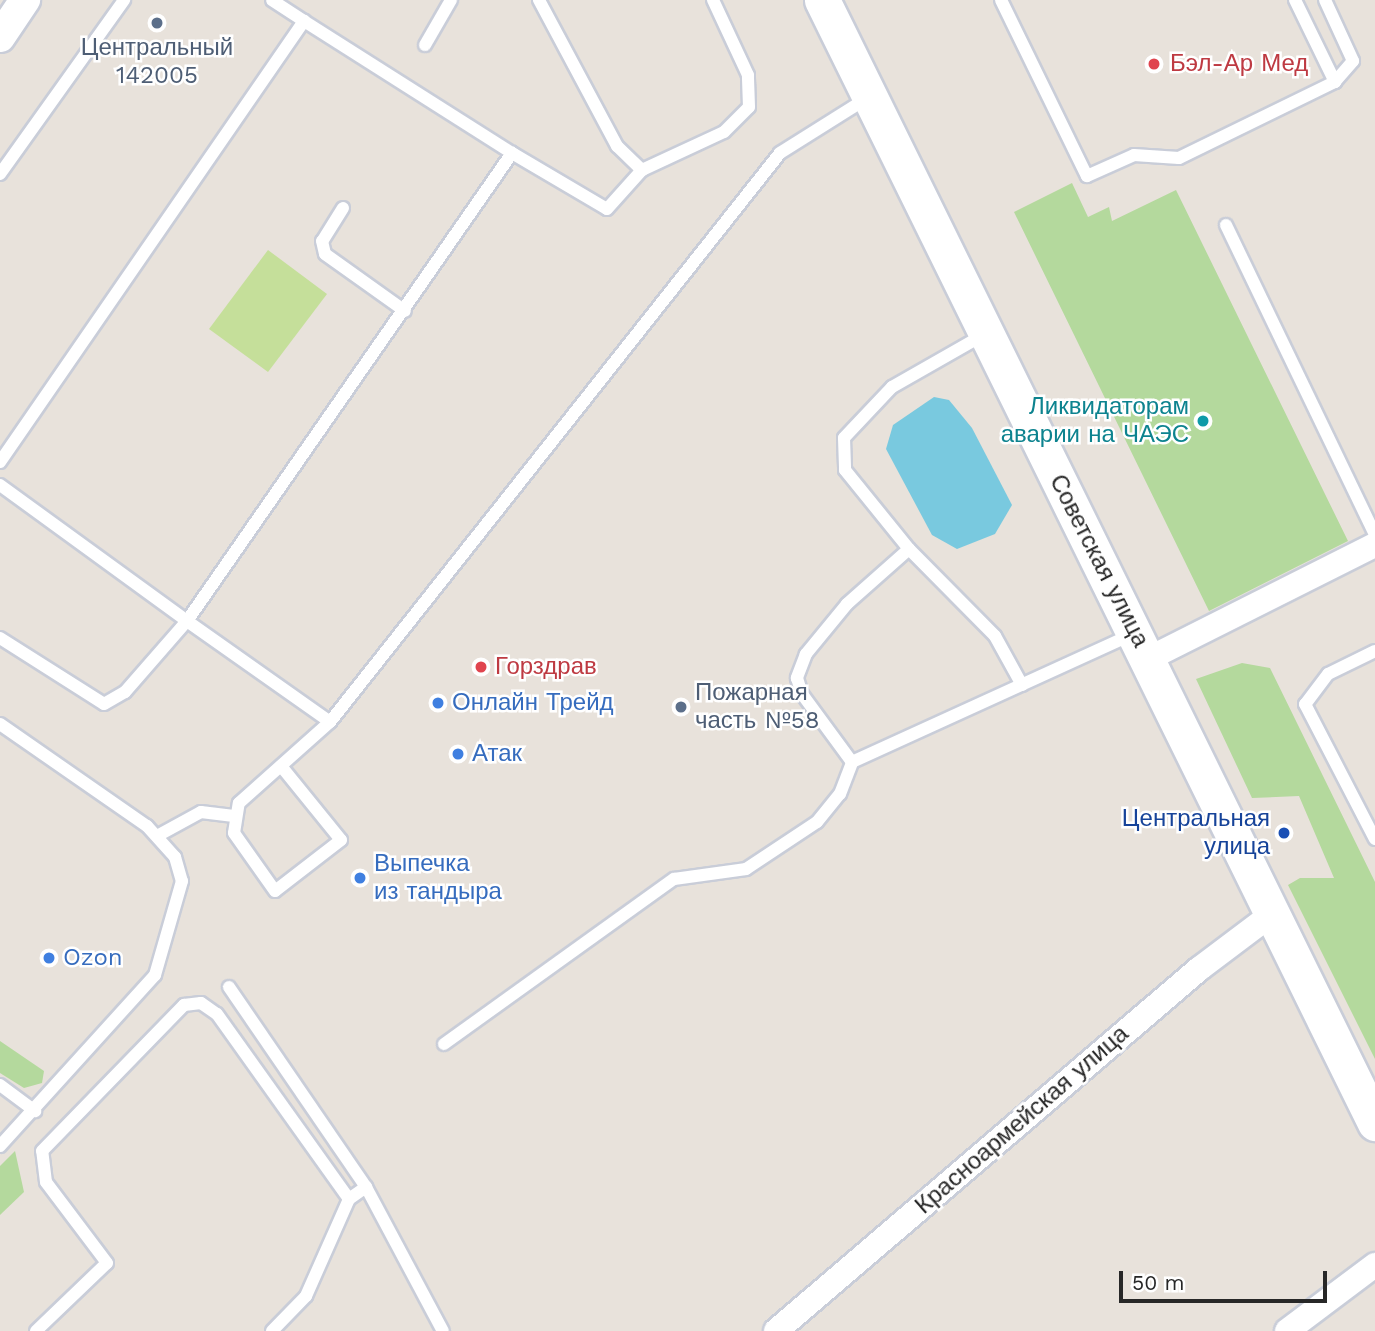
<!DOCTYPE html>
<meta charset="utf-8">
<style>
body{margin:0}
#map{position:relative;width:1375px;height:1331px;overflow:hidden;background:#e8e2db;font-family:"Work Sans",sans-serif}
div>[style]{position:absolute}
.green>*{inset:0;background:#b4d99d}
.pitch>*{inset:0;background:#c5df9a}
.water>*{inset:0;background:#79c9df}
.roads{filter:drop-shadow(2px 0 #c9cdd8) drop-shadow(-2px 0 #c9cdd8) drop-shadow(0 2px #c9cdd8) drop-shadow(0 -2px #c9cdd8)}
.service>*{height:12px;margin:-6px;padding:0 6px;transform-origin:6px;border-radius:6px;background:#fff}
.minor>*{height:24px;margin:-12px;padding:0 12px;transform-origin:12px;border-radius:12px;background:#fff}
.tertiary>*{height:30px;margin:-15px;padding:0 15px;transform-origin:15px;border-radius:15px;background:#fff}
.secondary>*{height:35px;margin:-17.5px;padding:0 17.5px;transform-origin:17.5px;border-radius:17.5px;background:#fff}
.dots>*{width:19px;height:19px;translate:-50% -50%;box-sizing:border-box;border:4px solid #fff;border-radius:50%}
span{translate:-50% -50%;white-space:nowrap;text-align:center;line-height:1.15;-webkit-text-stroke:5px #fff;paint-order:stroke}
.service-label{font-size:24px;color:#4e5e75}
.left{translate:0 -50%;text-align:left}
.health-label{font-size:24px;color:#be3a42}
.culture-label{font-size:24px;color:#0d838f}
.right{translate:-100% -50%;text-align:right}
.street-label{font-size:24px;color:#272727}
.shop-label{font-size:24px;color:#366cbe}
.transit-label{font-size:24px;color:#164399}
.scale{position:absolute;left:1119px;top:1271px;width:208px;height:32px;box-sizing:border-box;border:4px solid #272727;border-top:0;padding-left:9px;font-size:21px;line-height:24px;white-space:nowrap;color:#272727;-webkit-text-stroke:5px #fff;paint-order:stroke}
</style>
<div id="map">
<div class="green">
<i style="clip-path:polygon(1072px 183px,1088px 217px,1109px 207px,1112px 221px,1176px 190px,1348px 541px,1209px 611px,1014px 212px)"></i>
<i style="clip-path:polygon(1242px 663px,1270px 668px,1375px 882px,1375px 1059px,1288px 885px,1300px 878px,1334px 878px,1299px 796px,1252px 798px,1196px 679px)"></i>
<i style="clip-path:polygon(0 1041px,44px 1071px,42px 1083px,24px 1088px,0 1073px)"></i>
<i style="clip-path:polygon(15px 1151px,24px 1192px,0 1215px,0 1166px)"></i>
</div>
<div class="pitch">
<i style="clip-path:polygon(268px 250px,327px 294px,268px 372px,209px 329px)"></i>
</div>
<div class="water">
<i style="clip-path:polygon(934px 397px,949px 400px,972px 428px,1012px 505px,995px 534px,957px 549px,932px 535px,886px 449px,893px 425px)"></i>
</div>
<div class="roads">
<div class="service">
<i style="left:539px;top:0;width:166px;rotate:61.9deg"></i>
<i style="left:617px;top:146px;width:35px;rotate:44deg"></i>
<i style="left:642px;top:170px;width:90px;rotate:-24.9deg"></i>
<i style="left:724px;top:132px;width:35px;rotate:-45deg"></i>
<i style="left:749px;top:107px;width:32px;rotate:-92deg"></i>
<i style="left:748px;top:75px;width:83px;rotate:-115deg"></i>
<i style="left:1001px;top:0;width:196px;rotate:64deg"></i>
<i style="left:1087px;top:176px;width:51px;rotate:-24.1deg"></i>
<i style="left:1134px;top:155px;width:45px;rotate:3.8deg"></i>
<i style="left:1179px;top:158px;width:174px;rotate:-26deg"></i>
<i style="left:1335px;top:82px;width:91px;rotate:-116deg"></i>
<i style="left:1325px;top:0;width:67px;rotate:65.3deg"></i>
<i style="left:1353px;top:61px;width:28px;rotate:131deg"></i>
<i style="left:425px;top:45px;width:52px;rotate:-60deg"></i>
<i style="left:512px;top:153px;width:110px;rotate:30.5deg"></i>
<i style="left:607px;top:209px;width:52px;rotate:-48.1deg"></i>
<i style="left:0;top:174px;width:214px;rotate:-54.5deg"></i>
<i style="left:343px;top:208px;width:39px;rotate:122deg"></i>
<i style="left:322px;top:241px;width:13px;rotate:77deg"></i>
<i style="left:325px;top:254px;width:98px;rotate:35.5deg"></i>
<i style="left:1226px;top:225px;width:344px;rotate:64.3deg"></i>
<i style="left:985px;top:334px;width:107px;rotate:150.3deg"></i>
<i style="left:892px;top:387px;width:70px;rotate:133.3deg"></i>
<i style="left:844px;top:438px;width:32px;rotate:88deg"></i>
<i style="left:845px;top:470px;width:102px;rotate:51deg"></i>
<i style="left:909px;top:549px;width:83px;rotate:138.4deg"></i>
<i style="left:847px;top:604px;width:65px;rotate:129.4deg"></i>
<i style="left:806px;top:654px;width:26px;rotate:111deg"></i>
<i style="left:797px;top:678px;width:17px;rotate:73deg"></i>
<i style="left:802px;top:694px;width:84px;rotate:53.7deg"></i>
<i style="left:852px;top:762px;width:307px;rotate:-24.5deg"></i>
<i style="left:0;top:462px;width:536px;rotate:-55.42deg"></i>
<i style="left:304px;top:21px;width:38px;rotate:-147deg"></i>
<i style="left:0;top:485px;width:231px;rotate:36deg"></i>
<i style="left:187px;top:621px;width:570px;rotate:-55.22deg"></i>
<i style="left:512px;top:153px;width:246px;rotate:-147.6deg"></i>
<i style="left:909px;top:549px;width:122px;rotate:45.3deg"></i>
<i style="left:995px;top:636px;width:56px;rotate:61.1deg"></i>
<i style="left:0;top:638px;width:123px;rotate:32.4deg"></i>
<i style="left:104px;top:704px;width:24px;rotate:-30deg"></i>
<i style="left:125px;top:692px;width:94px;rotate:-48.9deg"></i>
<i style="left:187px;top:621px;width:175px;rotate:35.2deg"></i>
<i style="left:1375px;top:651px;width:52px;rotate:153.9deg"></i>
<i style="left:1328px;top:674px;width:38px;rotate:127deg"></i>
<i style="left:1305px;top:704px;width:152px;rotate:62.6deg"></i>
<i style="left:0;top:724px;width:179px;rotate:34.8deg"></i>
<i style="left:147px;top:826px;width:42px;rotate:47.9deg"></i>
<i style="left:175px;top:857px;width:25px;rotate:74deg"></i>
<i style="left:182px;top:881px;width:98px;rotate:106deg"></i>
<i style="left:155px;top:975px;width:231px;rotate:132.2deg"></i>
<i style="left:281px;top:766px;width:95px;rotate:51deg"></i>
<i style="left:341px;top:840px;width:83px;rotate:142.3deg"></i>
<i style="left:275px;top:891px;width:71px;rotate:-125.3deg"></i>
<i style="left:234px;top:833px;width:30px;rotate:-81deg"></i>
<i style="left:239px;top:803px;width:122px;rotate:-41.7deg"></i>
<i style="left:330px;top:722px;width:725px;rotate:-51.66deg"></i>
<i style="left:780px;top:153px;width:105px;rotate:-32.2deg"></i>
<i style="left:157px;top:836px;width:50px;rotate:-28.6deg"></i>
<i style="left:201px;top:812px;width:31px;rotate:7deg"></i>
<i style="left:229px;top:987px;width:242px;rotate:55.6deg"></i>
<i style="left:366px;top:1187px;width:163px;rotate:61.9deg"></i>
<i style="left:444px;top:1044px;width:283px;rotate:-35.7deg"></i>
<i style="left:674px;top:879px;width:73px;rotate:-7.9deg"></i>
<i style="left:746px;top:869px;width:85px;rotate:-33.5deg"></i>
<i style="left:817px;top:822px;width:36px;rotate:-51deg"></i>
<i style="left:840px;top:794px;width:34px;rotate:-69deg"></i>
<i style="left:0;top:1085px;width:44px;rotate:36.6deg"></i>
<i style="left:36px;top:1331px;width:98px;rotate:-43.8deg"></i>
<i style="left:107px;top:1263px;width:101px;rotate:-127deg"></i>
<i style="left:46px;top:1182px;width:31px;rotate:-97deg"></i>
<i style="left:42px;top:1151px;width:204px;rotate:-45.8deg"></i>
<i style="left:184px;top:1005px;width:17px;rotate:-7deg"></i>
<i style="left:201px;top:1003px;width:19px;rotate:35deg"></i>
<i style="left:217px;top:1014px;width:227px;rotate:54.5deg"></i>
<i style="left:349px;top:1199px;width:21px;rotate:-35deg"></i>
<i style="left:272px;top:1331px;width:49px;rotate:-45.8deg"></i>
<i style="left:306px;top:1296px;width:106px;rotate:-66.1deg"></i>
</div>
<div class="minor">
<i style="left:1148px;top:659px;width:254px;rotate:-26.7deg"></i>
<i style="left:776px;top:1331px;width:557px;rotate:-40.56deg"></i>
<i style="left:1199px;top:969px;width:91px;rotate:-37deg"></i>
<i style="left:1287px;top:1331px;width:110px;rotate:-36.9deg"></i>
</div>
<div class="tertiary">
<i style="left:0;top:37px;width:45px;rotate:-56deg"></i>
</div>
<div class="secondary">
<i style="left:822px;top:0;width:1252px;rotate:63.78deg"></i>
</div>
</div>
<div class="dots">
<i style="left:157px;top:23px;background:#5c6f8a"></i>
<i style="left:1154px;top:64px;background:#e0444e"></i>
<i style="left:1203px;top:421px;background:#0f9aa8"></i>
<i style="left:481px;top:667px;background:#e0444e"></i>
<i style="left:438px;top:703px;background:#3f7fe0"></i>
<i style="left:681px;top:707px;background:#5c6f8a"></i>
<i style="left:458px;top:754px;background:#3f7fe0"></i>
<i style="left:1284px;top:833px;background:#1a4fb4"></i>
<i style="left:360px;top:878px;background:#3f7fe0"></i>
<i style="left:49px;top:958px;background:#3f7fe0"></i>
</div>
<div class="service-label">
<span style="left:157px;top:62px">Центральный<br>142005</span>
<span class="left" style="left:695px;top:707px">Пожарная<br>часть №58</span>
</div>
<div class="health-label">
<span class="left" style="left:1170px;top:64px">Бэл-Ар Мед</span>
<span class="left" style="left:495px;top:667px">Горздрав</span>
</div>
<div class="culture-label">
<span class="right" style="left:1189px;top:421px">Ликвидаторам<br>аварии на ЧАЭС</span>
</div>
<div class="street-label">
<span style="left:1099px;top:561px;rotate:63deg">Советская улица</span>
<span style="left:1022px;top:1120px;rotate:-41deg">Красноармейская улица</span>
</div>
<div class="shop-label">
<span class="left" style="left:452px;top:703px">Онлайн Трейд</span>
<span class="left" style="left:472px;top:754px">Атак</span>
<span class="left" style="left:374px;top:878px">Выпечка<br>из тандыра</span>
<span class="left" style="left:63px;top:958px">Ozon</span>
</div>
<div class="transit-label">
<span class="right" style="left:1270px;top:833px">Центральная<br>улица</span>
</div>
<div class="scale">50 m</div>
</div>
